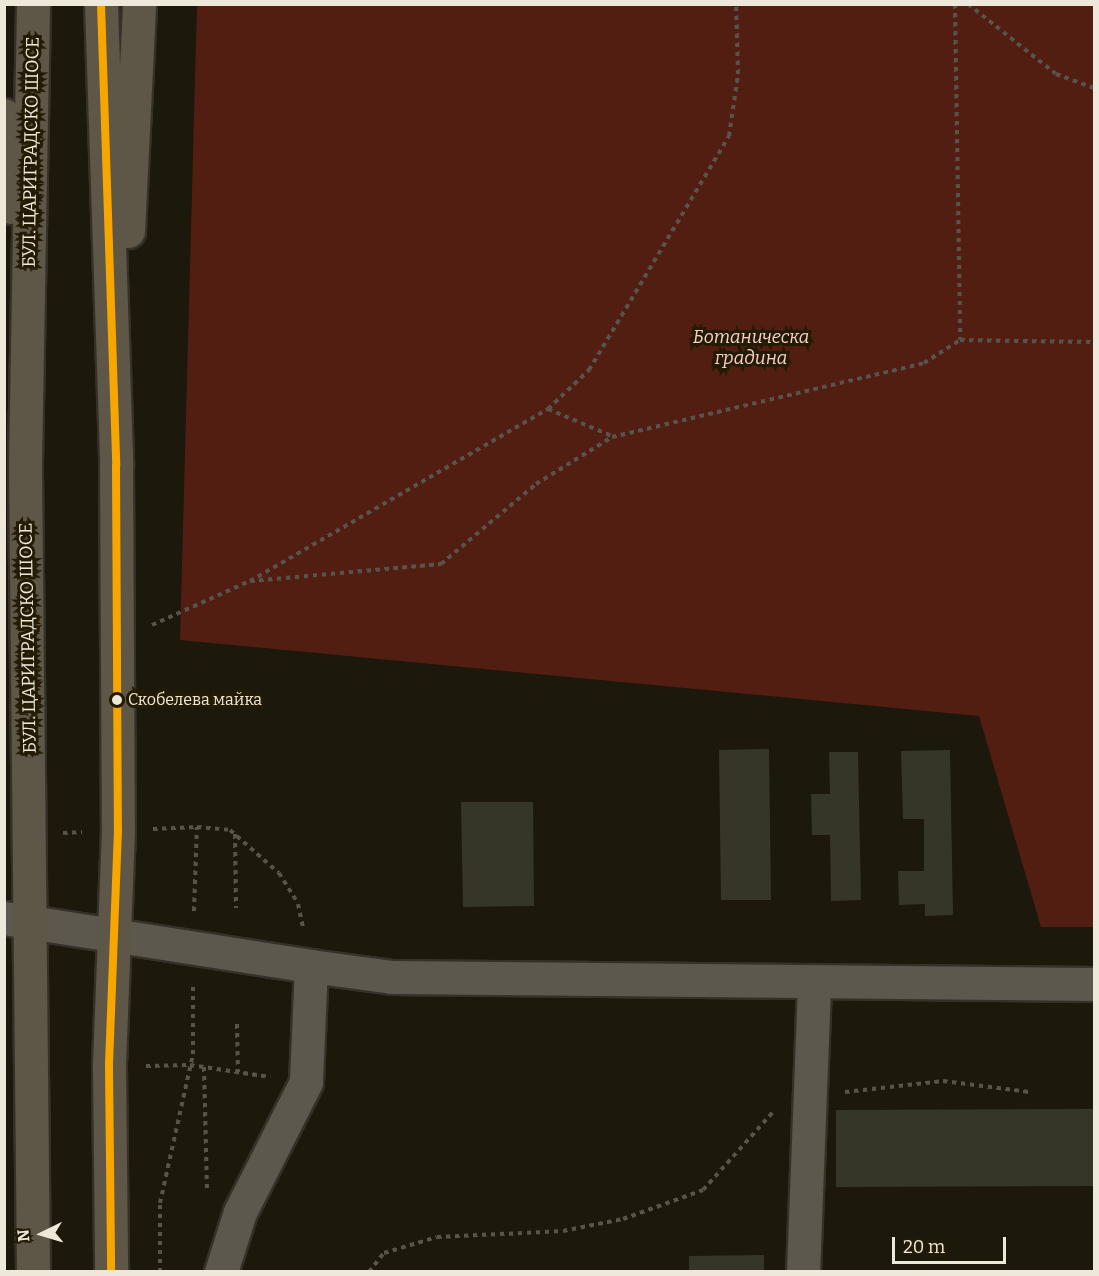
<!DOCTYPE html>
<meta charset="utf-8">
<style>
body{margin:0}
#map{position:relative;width:1099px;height:1276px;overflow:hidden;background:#1c180b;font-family:Bitter,serif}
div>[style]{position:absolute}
.green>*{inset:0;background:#531e12}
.building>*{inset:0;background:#363628}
.path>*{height:4px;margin-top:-2px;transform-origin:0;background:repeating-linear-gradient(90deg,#58544b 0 4.5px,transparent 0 9px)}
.roads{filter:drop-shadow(2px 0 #353129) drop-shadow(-2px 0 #353129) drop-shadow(0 2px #353129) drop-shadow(0 -2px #353129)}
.minor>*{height:33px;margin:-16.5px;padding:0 16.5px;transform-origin:16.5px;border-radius:16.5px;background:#5c584e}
.major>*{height:33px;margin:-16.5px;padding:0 16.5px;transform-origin:16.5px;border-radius:16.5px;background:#5e5647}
.bus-1>*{height:8px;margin:-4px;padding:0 4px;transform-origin:4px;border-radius:4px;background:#f7a600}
.dots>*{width:16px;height:16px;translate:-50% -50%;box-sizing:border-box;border:3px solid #231b04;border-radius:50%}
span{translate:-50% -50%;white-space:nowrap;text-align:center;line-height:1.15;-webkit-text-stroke:6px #231b04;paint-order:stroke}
.bus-label{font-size:16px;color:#ede8da}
.left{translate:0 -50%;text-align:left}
.street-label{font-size:18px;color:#ede8da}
.park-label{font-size:18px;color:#fbcfc5;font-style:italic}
.frame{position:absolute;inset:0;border:6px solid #ede8da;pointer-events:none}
.north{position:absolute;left:12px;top:1204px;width:60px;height:60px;-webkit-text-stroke:4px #231b04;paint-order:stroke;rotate:265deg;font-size:16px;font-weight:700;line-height:24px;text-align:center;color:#ede8da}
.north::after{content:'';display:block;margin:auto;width:21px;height:27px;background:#ede8da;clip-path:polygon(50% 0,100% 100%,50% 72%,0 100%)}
.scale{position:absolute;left:892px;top:1237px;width:114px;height:27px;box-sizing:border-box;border:3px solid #ede8da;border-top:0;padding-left:8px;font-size:18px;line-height:21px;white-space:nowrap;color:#ede8da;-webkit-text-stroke:4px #231b04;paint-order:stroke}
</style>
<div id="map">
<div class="green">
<i style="clip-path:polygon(197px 5px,1094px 5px,1094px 927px,1041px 927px,979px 716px,180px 640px)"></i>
</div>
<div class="building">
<i style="clip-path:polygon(769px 749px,771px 900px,721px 900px,719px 750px)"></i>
<i style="clip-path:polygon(950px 750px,953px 915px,925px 916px,925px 904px,899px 905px,898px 871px,924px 871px,924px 819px,903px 819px,901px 751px)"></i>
<i style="clip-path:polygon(829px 752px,858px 752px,861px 900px,831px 901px,830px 835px,812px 835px,811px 794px,830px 794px)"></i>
<i style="clip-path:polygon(461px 802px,533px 802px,534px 906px,463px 907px)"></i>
<i style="clip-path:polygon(1094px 1109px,1094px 1186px,836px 1187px,836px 1110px)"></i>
<i style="clip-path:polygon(764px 1255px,764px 1272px,689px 1272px,689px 1256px)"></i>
</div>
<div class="path">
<i style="left:955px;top:4px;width:336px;rotate:89.1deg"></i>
<i style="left:968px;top:4px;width:112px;rotate:38.5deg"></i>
<i style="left:1056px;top:74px;width:40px;rotate:20.2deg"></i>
<i style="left:548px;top:409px;width:69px;rotate:22.9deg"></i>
<i style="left:250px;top:581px;width:192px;rotate:-5.1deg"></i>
<i style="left:441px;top:564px;width:124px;rotate:-40.1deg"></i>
<i style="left:536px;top:484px;width:89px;rotate:-31.7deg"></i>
<i style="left:612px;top:437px;width:321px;rotate:-13.3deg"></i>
<i style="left:924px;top:363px;width:43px;rotate:-32.6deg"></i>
<i style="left:960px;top:340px;width:134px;rotate:0.9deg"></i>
<i style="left:152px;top:625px;width:107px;rotate:-24.2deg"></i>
<i style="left:250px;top:581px;width:344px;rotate:-30deg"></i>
<i style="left:548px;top:409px;width:57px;rotate:-43.6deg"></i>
<i style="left:589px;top:370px;width:273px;rotate:-59.1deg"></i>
<i style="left:729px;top:136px;width:63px;rotate:-81.7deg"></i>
<i style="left:738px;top:74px;width:70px;rotate:-91.6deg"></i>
<i style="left:153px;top:829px;width:44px;rotate:-2.6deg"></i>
<i style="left:63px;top:833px;width:19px;rotate:-3deg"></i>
<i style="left:235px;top:834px;width:74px;rotate:89.2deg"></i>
<i style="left:194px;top:911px;width:84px;rotate:-88deg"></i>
<i style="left:197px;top:827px;width:33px;rotate:5deg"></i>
<i style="left:230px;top:830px;width:65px;rotate:41.3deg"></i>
<i style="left:279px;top:873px;width:36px;rotate:58deg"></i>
<i style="left:298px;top:904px;width:25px;rotate:78deg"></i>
<i style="left:237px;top:1024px;width:48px;rotate:88.8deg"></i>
<i style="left:146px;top:1066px;width:44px;rotate:-1.3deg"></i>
<i style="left:190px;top:1065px;width:81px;rotate:8.5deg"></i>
<i style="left:204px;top:1067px;width:125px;rotate:88.6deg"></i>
<i style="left:845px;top:1092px;width:99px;rotate:-6.4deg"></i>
<i style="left:943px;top:1081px;width:87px;rotate:7.3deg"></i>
<i style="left:160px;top:1272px;width:69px;rotate:-90deg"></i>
<i style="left:160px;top:1203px;width:153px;rotate:-77.5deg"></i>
<i style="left:193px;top:1054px;width:69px;rotate:-90deg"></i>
<i style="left:369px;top:1272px;width:24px;rotate:-52deg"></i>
<i style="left:384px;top:1253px;width:55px;rotate:-16.8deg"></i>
<i style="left:437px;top:1237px;width:126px;rotate:-2.7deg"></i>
<i style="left:563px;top:1231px;width:61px;rotate:-11.3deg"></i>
<i style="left:623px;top:1219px;width:85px;rotate:-19.9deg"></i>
<i style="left:703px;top:1190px;width:105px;rotate:-48.1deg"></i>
</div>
<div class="roads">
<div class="minor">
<i style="left:4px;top:918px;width:311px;rotate:8.9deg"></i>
<i style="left:311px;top:966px;width:116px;rotate:92.5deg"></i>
<i style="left:306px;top:1082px;width:146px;rotate:116.9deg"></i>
<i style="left:240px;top:1212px;width:63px;rotate:107.6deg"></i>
<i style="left:311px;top:966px;width:82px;rotate:7.7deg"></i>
<i style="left:392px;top:977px;width:702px;rotate:0.57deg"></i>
<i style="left:803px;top:1272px;width:289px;rotate:-87.8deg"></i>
</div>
<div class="major">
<i style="left:101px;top:4px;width:462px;rotate:88.1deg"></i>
<i style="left:116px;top:466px;width:364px;rotate:89.7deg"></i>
<i style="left:118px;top:830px;width:236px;rotate:92.2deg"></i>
<i style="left:109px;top:1066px;width:206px;rotate:89.4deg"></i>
<i style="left:4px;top:115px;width:92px;rotate:86.3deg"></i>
<i style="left:128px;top:231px;width:227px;rotate:-87.2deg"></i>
<i style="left:33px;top:1272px;width:809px;rotate:-90.57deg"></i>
<i style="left:25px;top:463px;width:459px;rotate:-89deg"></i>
</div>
</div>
<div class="bus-1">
<i style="left:101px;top:4px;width:462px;rotate:88.1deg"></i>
<i style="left:116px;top:466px;width:364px;rotate:89.7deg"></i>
<i style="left:118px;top:830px;width:236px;rotate:92.2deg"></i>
<i style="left:109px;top:1066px;width:206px;rotate:89.4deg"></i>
</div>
<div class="dots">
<i style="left:117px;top:700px;background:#ede8da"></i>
</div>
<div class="bus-label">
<span class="left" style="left:128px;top:700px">Скобелева майка</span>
</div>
<div class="street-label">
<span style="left:31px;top:152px;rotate:-89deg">БУЛ. ЦАРИГРАДСКО ШОСЕ</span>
<span style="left:28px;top:638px;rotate:-91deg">БУЛ. ЦАРИГРАДСКО ШОСЕ</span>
</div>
<div class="park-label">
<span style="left:751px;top:348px">Ботаническа<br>градина</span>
</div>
<div class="frame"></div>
<div class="north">N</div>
<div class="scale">20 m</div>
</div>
